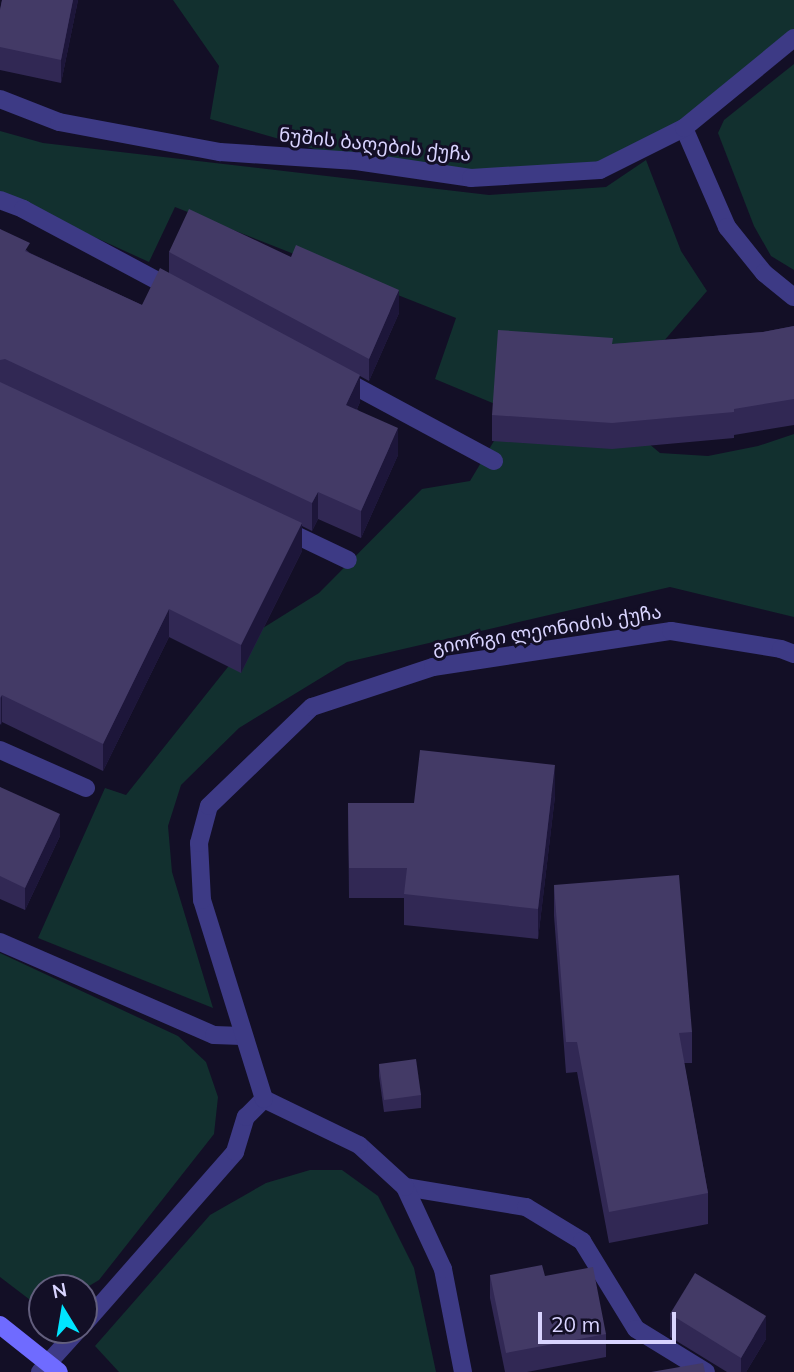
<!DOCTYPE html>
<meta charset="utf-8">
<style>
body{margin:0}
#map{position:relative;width:794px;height:1372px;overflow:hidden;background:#130f26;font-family:Mulish,"Noto Sans Georgian",sans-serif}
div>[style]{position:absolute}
.green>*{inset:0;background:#12302f}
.lane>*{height:18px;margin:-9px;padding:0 9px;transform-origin:9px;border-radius:9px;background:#3d3a85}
.street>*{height:18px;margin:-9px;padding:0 9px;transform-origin:9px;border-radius:9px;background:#3d3a85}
.secondary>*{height:18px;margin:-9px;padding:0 9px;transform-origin:9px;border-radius:9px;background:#6f6bff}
.wall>*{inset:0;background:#312854}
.shaded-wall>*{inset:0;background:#1d163a}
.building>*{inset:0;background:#433a66}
span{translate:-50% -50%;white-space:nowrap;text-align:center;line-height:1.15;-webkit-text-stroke:6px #130f26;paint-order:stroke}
.street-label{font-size:19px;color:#d9d4ff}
.north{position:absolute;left:28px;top:1274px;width:70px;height:70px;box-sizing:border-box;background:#130f26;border:2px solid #625e7d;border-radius:50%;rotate:349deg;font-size:19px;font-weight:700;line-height:28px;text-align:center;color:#d9d4ff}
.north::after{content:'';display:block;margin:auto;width:24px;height:32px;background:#00e5ff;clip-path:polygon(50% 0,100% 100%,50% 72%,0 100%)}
.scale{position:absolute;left:538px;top:1312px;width:138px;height:32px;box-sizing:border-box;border:4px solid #d9d4ff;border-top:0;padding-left:9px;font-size:21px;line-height:24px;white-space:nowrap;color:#d9d4ff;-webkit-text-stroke:5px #130f26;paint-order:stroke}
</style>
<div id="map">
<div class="green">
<i style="clip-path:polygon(173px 0,794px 0,794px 38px,710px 108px,600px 170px,471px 178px,356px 161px,210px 119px,219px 66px)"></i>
<i style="clip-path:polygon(794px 64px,794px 270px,771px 256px,754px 226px,718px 133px,724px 120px)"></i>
<i style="clip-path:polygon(0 131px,43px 143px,489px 195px,606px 187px,646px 160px,681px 251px,707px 291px,606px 408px,660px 453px,708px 456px,758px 446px,794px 434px,794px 617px,670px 587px,347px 662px,239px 728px,181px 785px,168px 826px,172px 872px,213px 1008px,38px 938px,105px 788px,126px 795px,255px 633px,319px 593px,422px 489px,470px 481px,512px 411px,435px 379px,456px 318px,175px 207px,149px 262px,0 194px)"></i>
<i style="clip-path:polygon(0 953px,178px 1036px,206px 1062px,218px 1097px,214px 1134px,99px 1280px,84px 1289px,42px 1288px,42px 1309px,0 1277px)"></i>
<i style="clip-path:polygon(310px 1170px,342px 1170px,378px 1196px,414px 1268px,436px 1372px,119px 1372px,95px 1346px,210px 1215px,266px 1183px)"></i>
</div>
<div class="lane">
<i style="left:684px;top:128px;width:108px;rotate:66.5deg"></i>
<i style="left:727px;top:227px;width:59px;rotate:51.2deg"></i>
<i style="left:764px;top:273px;width:38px;rotate:39deg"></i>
<i style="left:405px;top:1187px;width:123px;rotate:9.4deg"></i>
<i style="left:526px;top:1207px;width:66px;rotate:31.3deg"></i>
<i style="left:582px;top:1241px;width:103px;rotate:58.5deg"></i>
<i style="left:636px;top:1329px;width:82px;rotate:31.6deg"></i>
</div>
<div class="street">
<i style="left:0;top:99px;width:63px;rotate:21.3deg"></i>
<i style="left:59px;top:122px;width:164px;rotate:10.6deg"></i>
<i style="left:220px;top:152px;width:136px;rotate:3.8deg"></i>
<i style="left:356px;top:161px;width:116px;rotate:8.4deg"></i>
<i style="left:471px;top:178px;width:129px;rotate:-3.5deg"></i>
<i style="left:600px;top:170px;width:94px;rotate:-26.6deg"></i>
<i style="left:684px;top:128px;width:142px;rotate:-39.3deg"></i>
<i style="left:0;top:200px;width:25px;rotate:21deg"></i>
<i style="left:23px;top:209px;width:170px;rotate:28.1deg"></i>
<i style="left:340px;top:378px;width:175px;rotate:28.3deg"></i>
<i style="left:281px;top:528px;width:74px;rotate:25.5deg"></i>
<i style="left:0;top:750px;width:94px;rotate:23.8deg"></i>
<i style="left:0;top:942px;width:233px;rotate:23.5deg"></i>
<i style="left:214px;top:1035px;width:28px;rotate:2deg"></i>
<i style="left:84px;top:1324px;width:229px;rotate:-48.7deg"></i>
<i style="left:235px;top:1152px;width:37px;rotate:-73deg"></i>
<i style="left:246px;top:1117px;width:25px;rotate:-45deg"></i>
<i style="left:40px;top:1372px;width:57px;rotate:-47.9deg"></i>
<i style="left:463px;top:1372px;width:105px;rotate:-101deg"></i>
<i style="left:443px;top:1269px;width:90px;rotate:-114.9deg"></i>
<i style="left:405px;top:1187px;width:62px;rotate:-137.6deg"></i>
<i style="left:359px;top:1145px;width:106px;rotate:-154.2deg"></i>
<i style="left:264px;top:1099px;width:208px;rotate:-107.3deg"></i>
<i style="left:202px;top:900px;width:57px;rotate:-93deg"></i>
<i style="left:199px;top:843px;width:38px;rotate:-75deg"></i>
<i style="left:209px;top:806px;width:143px;rotate:-43.9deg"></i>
<i style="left:312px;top:707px;width:127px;rotate:-18.3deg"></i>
<i style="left:433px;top:667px;width:241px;rotate:-8.6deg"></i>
<i style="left:671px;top:631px;width:111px;rotate:9.3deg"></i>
<i style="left:781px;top:649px;width:14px;rotate:21deg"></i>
</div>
<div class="secondary">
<i style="left:0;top:1325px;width:75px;rotate:38.5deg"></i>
</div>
<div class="wall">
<i style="clip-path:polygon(2px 0,78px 0,61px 83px,0 70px,0 10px)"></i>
<i style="clip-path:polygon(0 229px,30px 253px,142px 305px,169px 273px,169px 252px,399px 313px,369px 381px,360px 376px,360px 402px,357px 409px,398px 455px,361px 538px,318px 519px,312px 531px,302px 526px,302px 551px,241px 673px,169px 637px,103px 771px,2px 722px,0 725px)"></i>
<i style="clip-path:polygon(794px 326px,794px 425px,734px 435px,734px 438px,612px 449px,492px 441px,492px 415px,613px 344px,763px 332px)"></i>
<i style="clip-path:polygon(0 787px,60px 836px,25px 910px,0 899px)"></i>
<i style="clip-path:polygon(555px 796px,538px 939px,404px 925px,404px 898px,349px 898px,348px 803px,414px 803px)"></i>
<i style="clip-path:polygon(554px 885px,692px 1032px,692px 1063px,684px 1063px,708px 1193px,708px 1224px,609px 1243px,577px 1072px,566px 1073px,554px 916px)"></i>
<i style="clip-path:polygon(379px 1064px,421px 1095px,421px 1108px,384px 1112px,379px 1076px)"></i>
<i style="clip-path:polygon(490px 1275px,545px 1276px,606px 1334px,606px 1357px,527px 1372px,505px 1372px,490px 1298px)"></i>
<i style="clip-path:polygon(670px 1314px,766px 1339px,746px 1372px,727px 1372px,670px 1337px)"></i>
</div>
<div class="shaded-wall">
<i style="clip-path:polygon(73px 0,78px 0,61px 83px,61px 60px)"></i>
<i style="clip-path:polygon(399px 290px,399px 313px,369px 381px,369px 359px)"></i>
<i style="clip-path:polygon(360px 375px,360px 402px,346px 432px,346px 405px)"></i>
<i style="clip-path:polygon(398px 428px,398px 455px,361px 538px,361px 511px)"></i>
<i style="clip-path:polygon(318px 492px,318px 519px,312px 531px,312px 503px)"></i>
<i style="clip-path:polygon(302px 523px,302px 551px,241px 673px,241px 645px)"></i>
<i style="clip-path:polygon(169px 609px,169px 637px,103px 771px,103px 744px)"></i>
<i style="clip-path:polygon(2px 695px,2px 722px,1px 726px,1px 698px)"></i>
<i style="clip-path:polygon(555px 765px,555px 796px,538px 939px,538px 909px)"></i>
<i style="clip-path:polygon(60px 814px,60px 836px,25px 910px,25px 888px)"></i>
<i style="clip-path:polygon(766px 1316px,766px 1339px,746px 1372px,741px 1372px,741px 1358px)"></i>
</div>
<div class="building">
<i style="clip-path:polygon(2px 0,73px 0,61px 60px,0 47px,0 10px)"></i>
<i style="clip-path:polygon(189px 209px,291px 257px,296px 245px,399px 290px,369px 359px,169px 252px)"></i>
<i style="clip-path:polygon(0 229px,30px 243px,25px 251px,142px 305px,160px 268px,360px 375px,346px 405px,398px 428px,361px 511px,318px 492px,312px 503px,5px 359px,0 360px)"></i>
<i style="clip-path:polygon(794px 326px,794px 399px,734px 409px,734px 412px,612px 423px,492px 415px,498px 330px,613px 338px,612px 344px,763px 332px)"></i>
<i style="clip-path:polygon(0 382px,302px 523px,241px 645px,169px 609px,103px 744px,2px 695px,0 698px)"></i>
<i style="clip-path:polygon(420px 750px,555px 765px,538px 909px,404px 894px,407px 868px,349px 868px,348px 803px,414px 803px)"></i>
<i style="clip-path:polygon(0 787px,60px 814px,25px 888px,0 876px)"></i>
<i style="clip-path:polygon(679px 875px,692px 1032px,679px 1033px,708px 1193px,609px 1212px,577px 1042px,566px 1042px,554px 885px)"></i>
<i style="clip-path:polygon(416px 1059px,421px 1095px,384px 1100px,379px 1064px)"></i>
<i style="clip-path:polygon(542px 1265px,545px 1276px,593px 1267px,606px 1334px,506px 1353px,490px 1275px)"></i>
<i style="clip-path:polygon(695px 1273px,766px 1316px,741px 1358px,670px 1314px)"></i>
<i style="clip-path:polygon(703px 1363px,705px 1372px,651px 1372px)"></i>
</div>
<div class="street-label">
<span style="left:375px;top:145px;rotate:6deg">ნუშის ბაღების ქუჩა</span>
<span style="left:547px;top:630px;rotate:-9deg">გიორგი ლეონიძის ქუჩა</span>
</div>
<div class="north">N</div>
<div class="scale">20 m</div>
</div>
